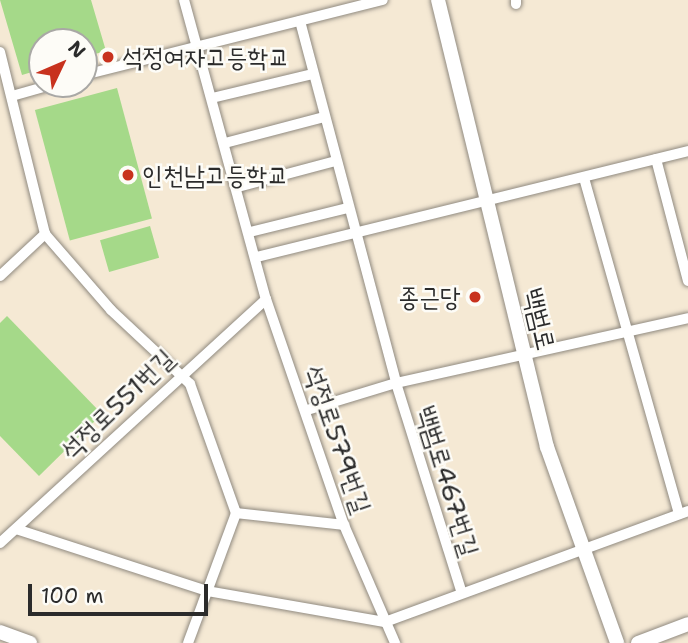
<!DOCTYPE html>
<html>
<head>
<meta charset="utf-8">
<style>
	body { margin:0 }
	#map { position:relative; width:688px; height:643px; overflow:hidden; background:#f5e9d4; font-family:"Shantell Sans","Poor Story",sans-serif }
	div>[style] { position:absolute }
	.green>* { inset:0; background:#a5d989; transform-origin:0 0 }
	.roads { filter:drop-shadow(0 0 2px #908a80) drop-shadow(0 0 2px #908a80) }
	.street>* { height:10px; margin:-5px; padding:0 5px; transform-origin:5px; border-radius:5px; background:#fff }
	.secondary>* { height:14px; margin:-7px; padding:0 7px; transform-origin:7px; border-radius:7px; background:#fff }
	.dots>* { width:19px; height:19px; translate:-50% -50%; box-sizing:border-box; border:4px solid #fdfcf7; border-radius:50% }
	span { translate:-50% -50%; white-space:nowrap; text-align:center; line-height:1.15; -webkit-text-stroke:5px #fdfcf7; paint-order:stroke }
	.poi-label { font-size:26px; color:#2b2b2b }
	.left { translate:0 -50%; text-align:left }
	.right { translate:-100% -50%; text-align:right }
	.street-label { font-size:26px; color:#2b2b2b }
	.north { position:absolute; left:28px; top:28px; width:70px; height:70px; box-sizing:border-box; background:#fdfcf7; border:2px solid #a9a8a5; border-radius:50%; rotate:46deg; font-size:19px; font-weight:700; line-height:28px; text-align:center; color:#2b2b2b }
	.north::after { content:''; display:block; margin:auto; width:24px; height:32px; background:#c8321e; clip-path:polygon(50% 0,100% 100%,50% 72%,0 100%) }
	.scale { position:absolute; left:28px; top:584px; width:180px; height:32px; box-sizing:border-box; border:4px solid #2b2b2b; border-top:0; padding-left:9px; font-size:21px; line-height:24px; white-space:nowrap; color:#2b2b2b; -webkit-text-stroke:5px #fdfcf7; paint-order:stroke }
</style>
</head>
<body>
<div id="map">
	<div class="green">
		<div style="clip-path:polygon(0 0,91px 0,106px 51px,84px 57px,84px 42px,42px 42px,42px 69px,22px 75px)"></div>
		<div style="left:117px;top:88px;width:135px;height:85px;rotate:75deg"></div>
		<div style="left:150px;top:226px;width:33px;height:52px;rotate:74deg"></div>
		<div style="clip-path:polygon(7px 316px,102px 414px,39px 476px,0 436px,0 323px)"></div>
	</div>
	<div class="roads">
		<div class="street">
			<div style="left:184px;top:0;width:310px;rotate:74.7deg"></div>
			<div style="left:266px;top:299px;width:239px;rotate:71deg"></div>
			<div style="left:344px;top:525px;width:129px;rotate:66.6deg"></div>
			<div style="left:516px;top:4px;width:4px;rotate:-90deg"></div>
			<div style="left:300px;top:21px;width:375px;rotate:75.1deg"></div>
			<div style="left:396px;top:383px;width:218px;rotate:72.6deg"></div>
			<div style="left:0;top:52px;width:187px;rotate:76.1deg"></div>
			<div style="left:45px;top:234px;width:101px;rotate:49deg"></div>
			<div style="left:111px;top:310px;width:108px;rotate:43.1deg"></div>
			<div style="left:190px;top:384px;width:137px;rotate:70.4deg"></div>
			<div style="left:236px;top:513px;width:109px;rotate:6.3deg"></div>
			<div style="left:84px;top:75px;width:308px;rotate:-14.1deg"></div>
			<div style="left:12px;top:96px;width:44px;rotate:-15.9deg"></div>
			<div style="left:212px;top:98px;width:104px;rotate:-13.4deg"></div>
			<div style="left:225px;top:143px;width:102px;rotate:-14.7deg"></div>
			<div style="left:656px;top:159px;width:126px;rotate:75.3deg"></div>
			<div style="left:584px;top:178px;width:349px;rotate:74.2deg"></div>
			<div style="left:238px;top:187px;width:101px;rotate:-14.9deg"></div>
			<div style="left:250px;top:232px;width:101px;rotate:-13.8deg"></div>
			<div style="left:257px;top:257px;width:444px;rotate:-13.8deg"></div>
			<div style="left:0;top:276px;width:62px;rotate:-43deg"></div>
			<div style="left:307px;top:410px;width:93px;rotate:-16.9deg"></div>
			<div style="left:396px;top:383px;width:299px;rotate:-12.5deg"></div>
			<div style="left:16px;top:529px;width:201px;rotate:18deg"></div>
			<div style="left:207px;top:591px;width:181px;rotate:9.9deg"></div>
			<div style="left:385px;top:622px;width:323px;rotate:-20.1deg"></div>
			<div style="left:0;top:543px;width:361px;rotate:-42.5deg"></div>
			<div style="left:188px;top:643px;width:139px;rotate:-69.7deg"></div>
		</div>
		<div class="secondary">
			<div style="left:438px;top:0;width:460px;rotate:76.3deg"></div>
			<div style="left:547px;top:447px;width:208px;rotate:70.3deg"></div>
			<div style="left:0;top:632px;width:32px;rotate:20deg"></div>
			<div style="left:638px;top:643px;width:53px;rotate:-20.8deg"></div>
		</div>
	</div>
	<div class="dots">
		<div style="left:108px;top:57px;background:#c8321e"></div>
		<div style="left:128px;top:175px;background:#c8321e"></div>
		<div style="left:475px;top:297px;background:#c8321e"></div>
	</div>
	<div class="poi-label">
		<span class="left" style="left:122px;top:57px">석정여자고등학교</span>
		<span class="left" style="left:142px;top:175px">인천남고등학교</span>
		<span class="right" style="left:461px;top:297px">종근당</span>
	</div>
	<div class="street-label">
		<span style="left:540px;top:319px;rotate:77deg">백범로</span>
		<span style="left:117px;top:404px;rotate:-44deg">석정로551번길</span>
		<span style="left:338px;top:439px;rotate:71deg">석정로579번길</span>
		<span style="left:448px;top:481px;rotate:73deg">백범로467번길</span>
	</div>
	<div class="north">N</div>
	<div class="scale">100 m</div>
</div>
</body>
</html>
